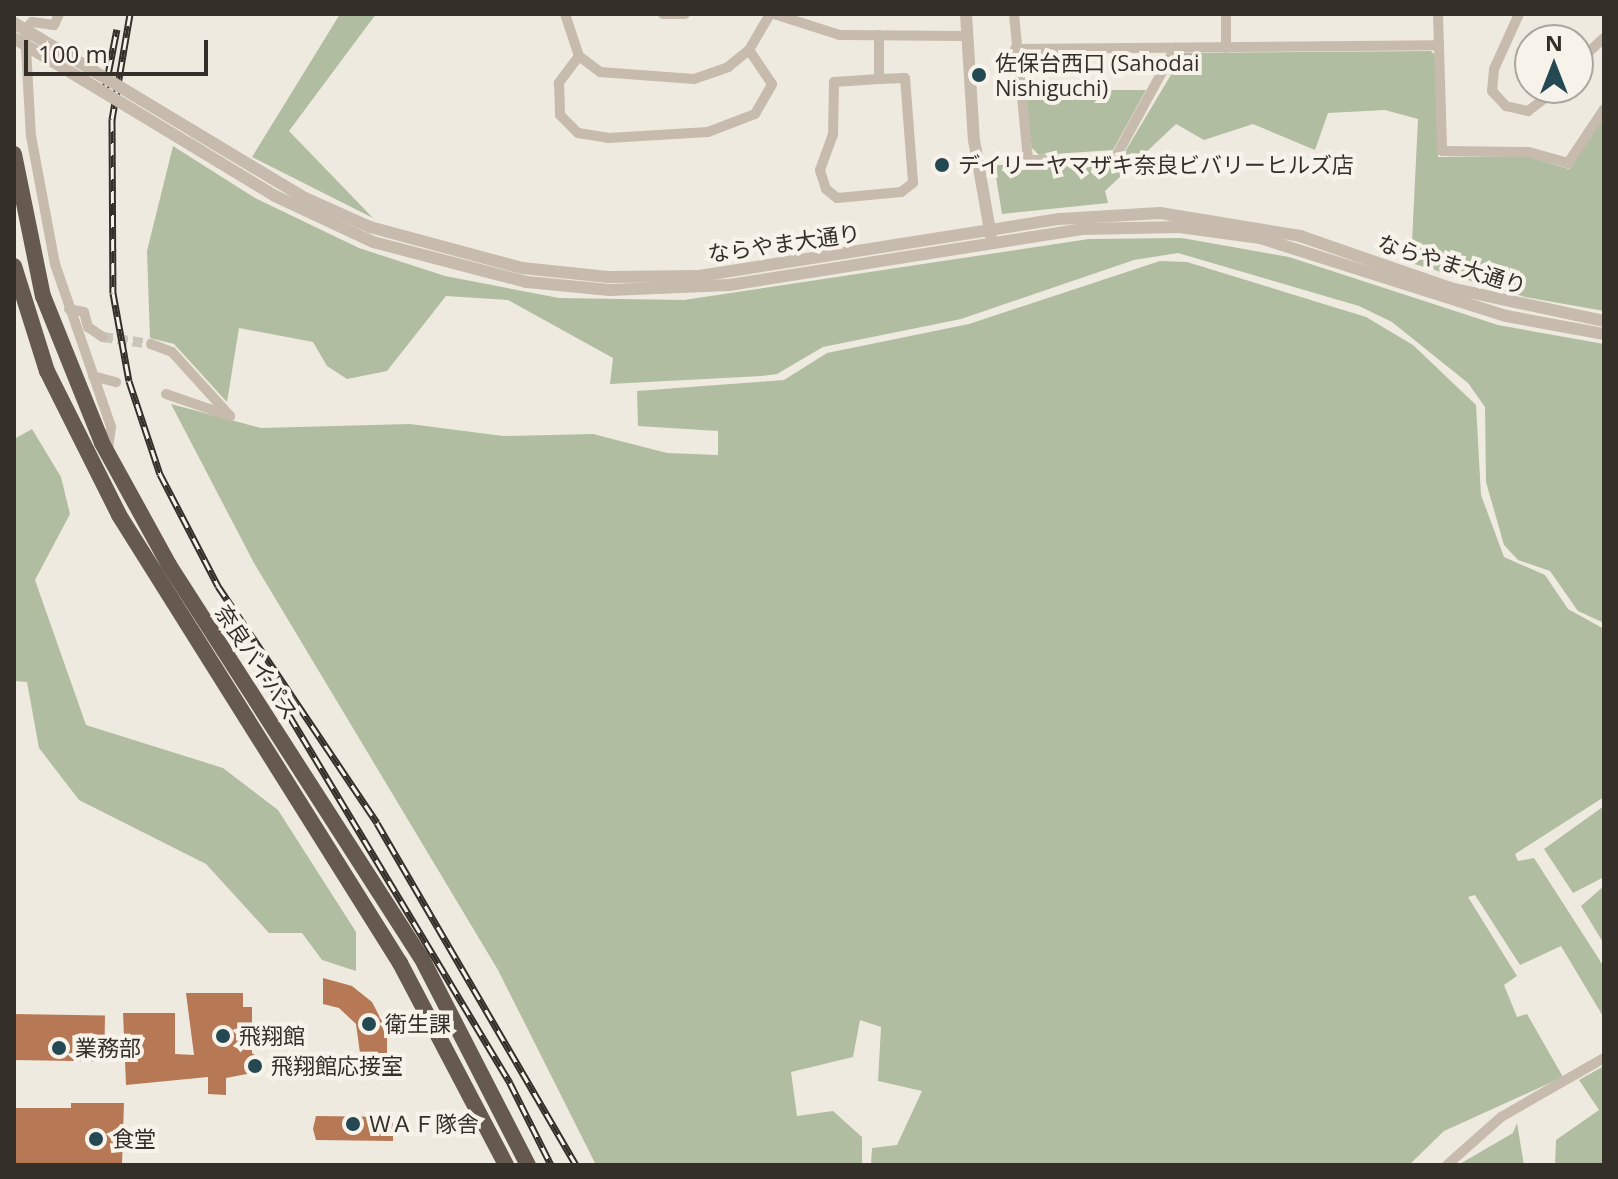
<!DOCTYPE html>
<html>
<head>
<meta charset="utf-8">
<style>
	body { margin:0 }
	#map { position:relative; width:1618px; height:1179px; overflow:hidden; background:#efeadf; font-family:"Open Sans","Noto Sans JP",sans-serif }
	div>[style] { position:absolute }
	.green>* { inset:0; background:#b0bda0 }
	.building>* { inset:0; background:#b77955; transform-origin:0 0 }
	.minor-tunnel>* { height:10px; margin-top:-5px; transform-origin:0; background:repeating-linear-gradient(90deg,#cac5bb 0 10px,transparent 0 15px) }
	.minor>* { height:10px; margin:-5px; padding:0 5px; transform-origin:5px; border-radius:5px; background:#c6bbac }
	.tertiary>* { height:12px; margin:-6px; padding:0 6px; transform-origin:6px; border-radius:6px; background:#c6bbac }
	.trunk>* { height:16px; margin:-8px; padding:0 8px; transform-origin:8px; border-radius:8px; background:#655950 }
	.rail>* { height:7px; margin-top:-3.5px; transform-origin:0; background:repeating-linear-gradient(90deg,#f8f3ea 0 12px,#352f2a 0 24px); box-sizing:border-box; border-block:2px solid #352f2a }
	.tertiary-bridge>* { height:12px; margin:-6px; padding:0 6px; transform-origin:6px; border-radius:6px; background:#c6bbac }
	.dots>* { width:22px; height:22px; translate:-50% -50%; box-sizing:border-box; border:4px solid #f8f3ea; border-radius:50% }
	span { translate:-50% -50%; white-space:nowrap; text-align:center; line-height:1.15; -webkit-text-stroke:8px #f8f3ea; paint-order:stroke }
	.poi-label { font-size:22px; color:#352f2a }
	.left { translate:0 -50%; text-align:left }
	.street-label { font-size:22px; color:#352f2a }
	.frame { position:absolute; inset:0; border:16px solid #352f2a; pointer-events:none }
	.north { position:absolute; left:1514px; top:24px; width:80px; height:80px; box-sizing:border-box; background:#f8f3ea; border:2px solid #aaa59d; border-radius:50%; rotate:0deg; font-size:22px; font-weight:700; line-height:32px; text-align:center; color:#352f2a }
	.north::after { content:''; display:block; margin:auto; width:28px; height:36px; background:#244952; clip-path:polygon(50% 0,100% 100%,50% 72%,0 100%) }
	.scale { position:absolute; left:24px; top:40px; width:184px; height:36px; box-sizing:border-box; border:4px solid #352f2a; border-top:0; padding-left:10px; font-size:24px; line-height:28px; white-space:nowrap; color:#352f2a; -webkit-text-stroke:6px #f8f3ea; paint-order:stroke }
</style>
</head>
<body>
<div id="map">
	<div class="green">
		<div style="clip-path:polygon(340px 14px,376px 14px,289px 131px,373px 218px,252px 157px)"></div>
		<div style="clip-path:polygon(1431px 51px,1437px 57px,1438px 157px,1527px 156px,1569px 169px,1604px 117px,1604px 311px,1525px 297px,1411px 263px,1418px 119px,1385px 110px,1328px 113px,1315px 150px,1253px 124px,1204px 140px,1176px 124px,1105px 191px,1108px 203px,1002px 214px,994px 165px,1117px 165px,1184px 53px)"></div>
		<div style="clip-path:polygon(1023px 90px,1146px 90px,1113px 150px,1039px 155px,1032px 148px)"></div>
		<div style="clip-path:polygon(173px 146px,255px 198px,359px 248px,445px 276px,559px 298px,684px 300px,1089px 239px,1182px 238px,1289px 257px,1498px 325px,1604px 344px,1604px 623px,1578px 611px,1550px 571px,1518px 560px,1504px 545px,1486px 482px,1485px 407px,1468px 383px,1392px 322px,1359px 306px,1178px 253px,1134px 260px,961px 319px,823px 347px,777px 374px,762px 376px,610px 384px,613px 358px,508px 300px,446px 296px,387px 371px,347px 379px,327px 366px,313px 342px,239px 328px,227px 402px,174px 344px,150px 338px,147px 251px)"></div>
		<div style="clip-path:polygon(1160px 261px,1187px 262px,1366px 317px,1413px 345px,1476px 405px,1481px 495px,1504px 557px,1545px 575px,1568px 609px,1604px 629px,1604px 797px,1515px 854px,1518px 861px,1534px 858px,1604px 967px,1604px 1018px,1561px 946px,1520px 965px,1475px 895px,1468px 897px,1517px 976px,1504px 985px,1517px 1017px,1527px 1014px,1563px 1077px,1444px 1131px,1409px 1165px,871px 1165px,872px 1148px,897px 1145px,922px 1091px,878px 1081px,881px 1027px,860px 1020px,853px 1057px,791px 1072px,797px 1116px,833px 1111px,862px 1137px,862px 1165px,596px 1165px,498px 970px,254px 563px,171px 404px,261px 428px,410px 424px,503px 436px,593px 434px,667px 453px,718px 455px,718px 431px,638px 426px,637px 391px,784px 380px,827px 353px,969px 324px)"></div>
		<div style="clip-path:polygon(32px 429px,61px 477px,70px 514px,35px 580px,86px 725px,223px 768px,278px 810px,356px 932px,356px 971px,322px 960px,302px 933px,269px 933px,206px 864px,79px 800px,39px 748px,27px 682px,14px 681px,14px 439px)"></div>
		<div style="clip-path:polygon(1604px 806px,1604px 877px,1573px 893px,1544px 849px)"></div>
		<div style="clip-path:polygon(1604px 886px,1604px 944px,1581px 906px)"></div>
		<div style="clip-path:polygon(1604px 1066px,1604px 1165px,1555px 1165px,1556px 1140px,1599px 1110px,1579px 1080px)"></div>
		<div style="clip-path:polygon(1517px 1123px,1524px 1165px,1458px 1165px,1513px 1133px)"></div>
	</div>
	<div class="building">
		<div style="clip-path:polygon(323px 978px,352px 986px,372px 1002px,387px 1031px,387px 1068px,362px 1068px,356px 1024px,339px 1008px,323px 1004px)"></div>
		<div style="clip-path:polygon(186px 993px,243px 993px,243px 1007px,252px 1007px,252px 1053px,263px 1061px,263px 1071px,226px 1078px,226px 1095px,208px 1094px,208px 1077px,126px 1085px,123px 1013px,175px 1013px,175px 1054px,194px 1055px)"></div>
		<div style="left:14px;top:1014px;width:91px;height:46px;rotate:1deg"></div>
		<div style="clip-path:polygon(71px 1103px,124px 1103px,122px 1165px,14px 1165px,14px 1108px,71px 1108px)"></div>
		<div style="clip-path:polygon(393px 1117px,393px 1141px,316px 1140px,313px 1129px,316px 1116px)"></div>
	</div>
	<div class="minor-tunnel">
		<div style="left:103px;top:337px;width:49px;rotate:8.3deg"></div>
	</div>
	<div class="minor">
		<div style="left:59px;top:14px;width:12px;rotate:114deg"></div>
		<div style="left:54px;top:25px;width:22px;rotate:-172deg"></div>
		<div style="left:32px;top:22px;width:11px;rotate:131deg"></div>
		<div style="left:25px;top:30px;width:106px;rotate:86.8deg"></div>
		<div style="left:31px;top:136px;width:130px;rotate:79.4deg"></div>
		<div style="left:55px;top:264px;width:172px;rotate:71deg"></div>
		<div style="left:111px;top:427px;width:22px;rotate:98deg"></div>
		<div style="left:565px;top:14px;width:44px;rotate:71.6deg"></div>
		<div style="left:579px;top:56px;width:26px;rotate:37deg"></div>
		<div style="left:600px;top:72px;width:94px;rotate:4.3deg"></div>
		<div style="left:694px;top:79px;width:36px;rotate:-19deg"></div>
		<div style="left:728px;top:67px;width:27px;rotate:-39deg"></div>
		<div style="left:749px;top:50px;width:42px;rotate:-59.7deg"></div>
		<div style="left:663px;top:14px;width:22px"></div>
		<div style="left:774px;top:14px;width:69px;rotate:17.7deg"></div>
		<div style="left:840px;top:35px;width:126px;rotate:0.5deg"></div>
		<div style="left:1014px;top:14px;width:147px;rotate:84.5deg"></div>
		<div style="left:1028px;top:160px;width:86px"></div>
		<div style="left:1114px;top:160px;width:128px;rotate:-61.4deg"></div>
		<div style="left:1226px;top:14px;width:34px;rotate:90deg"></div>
		<div style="left:1438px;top:14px;width:137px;rotate:88.3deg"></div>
		<div style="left:1442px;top:151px;width:87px;rotate:0.7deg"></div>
		<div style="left:1529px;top:152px;width:41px;rotate:15.8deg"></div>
		<div style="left:1568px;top:163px;width:65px;rotate:-56.3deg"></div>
		<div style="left:1519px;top:14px;width:60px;rotate:114.4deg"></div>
		<div style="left:1494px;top:69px;width:22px;rotate:95deg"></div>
		<div style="left:1492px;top:91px;width:21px;rotate:47deg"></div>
		<div style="left:1506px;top:106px;width:23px;rotate:13deg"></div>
		<div style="left:1528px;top:111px;width:38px;rotate:-37deg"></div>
		<div style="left:879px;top:35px;width:44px;rotate:90deg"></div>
		<div style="left:879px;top:79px;width:26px;rotate:-2deg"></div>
		<div style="left:905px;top:78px;width:105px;rotate:85.6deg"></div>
		<div style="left:913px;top:183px;width:15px;rotate:143deg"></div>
		<div style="left:901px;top:192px;width:64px;rotate:174.6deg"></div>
		<div style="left:837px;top:198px;width:14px;rotate:-141deg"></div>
		<div style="left:826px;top:189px;width:20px;rotate:-108deg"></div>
		<div style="left:820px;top:170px;width:37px;rotate:-70deg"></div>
		<div style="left:833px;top:135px;width:53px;rotate:-88.9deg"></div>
		<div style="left:834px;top:82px;width:45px;rotate:-3.8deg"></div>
		<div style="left:1015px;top:49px;width:424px;rotate:-0.5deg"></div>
		<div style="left:579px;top:56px;width:34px;rotate:127deg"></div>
		<div style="left:559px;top:83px;width:32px;rotate:88deg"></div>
		<div style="left:560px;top:115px;width:25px;rotate:45deg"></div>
		<div style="left:578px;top:133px;width:30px;rotate:9deg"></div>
		<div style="left:608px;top:138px;width:100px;rotate:-3.4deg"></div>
		<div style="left:708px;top:132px;width:50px;rotate:-21deg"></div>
		<div style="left:755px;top:114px;width:34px;rotate:-60deg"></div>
		<div style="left:772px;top:84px;width:41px;rotate:-124.1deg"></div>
		<div style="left:1578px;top:62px;width:35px;rotate:-43deg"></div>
		<div style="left:69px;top:309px;width:15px;rotate:11deg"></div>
		<div style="left:84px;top:312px;width:16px;rotate:75deg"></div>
		<div style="left:88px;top:327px;width:18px;rotate:34deg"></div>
		<div style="left:151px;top:344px;width:22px;rotate:21deg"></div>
		<div style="left:172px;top:352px;width:86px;rotate:47.8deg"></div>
		<div style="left:93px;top:376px;width:24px;rotate:15deg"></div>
		<div style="left:166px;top:394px;width:68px;rotate:19deg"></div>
		<div style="left:1447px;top:1165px;width:72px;rotate:-41.6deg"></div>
		<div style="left:1501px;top:1117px;width:119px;rotate:-29.8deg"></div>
	</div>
	<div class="tertiary">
		<div style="left:966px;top:14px;width:126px;rotate:86.4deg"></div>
		<div style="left:974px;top:140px;width:97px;rotate:80deg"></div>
		<div style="left:193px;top:131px;width:131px;rotate:30.9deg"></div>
		<div style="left:305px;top:198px;width:71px;rotate:24deg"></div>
		<div style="left:370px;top:227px;width:157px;rotate:15.1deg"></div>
		<div style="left:522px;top:268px;width:87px;rotate:5.9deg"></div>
		<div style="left:609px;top:277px;width:90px;rotate:-0.6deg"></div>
		<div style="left:699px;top:276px;width:365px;rotate:-9deg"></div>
		<div style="left:1060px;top:219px;width:100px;rotate:-3.4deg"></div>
		<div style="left:1160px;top:213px;width:142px;rotate:9.3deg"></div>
		<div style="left:1300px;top:236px;width:159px;rotate:19.1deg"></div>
		<div style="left:1450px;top:288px;width:157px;rotate:12.1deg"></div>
		<div style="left:191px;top:145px;width:98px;rotate:31.3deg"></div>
		<div style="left:275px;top:196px;width:108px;rotate:25.1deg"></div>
		<div style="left:373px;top:242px;width:159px;rotate:14.6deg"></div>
		<div style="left:527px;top:282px;width:83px;rotate:5.5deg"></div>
		<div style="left:610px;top:290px;width:119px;rotate:-2.4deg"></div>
		<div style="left:729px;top:285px;width:356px;rotate:-9deg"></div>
		<div style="left:1081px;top:229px;width:98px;rotate:-1.2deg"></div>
		<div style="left:1179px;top:227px;width:82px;rotate:7.7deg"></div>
		<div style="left:1260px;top:238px;width:258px;rotate:17.6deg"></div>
		<div style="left:1506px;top:316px;width:100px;rotate:10.4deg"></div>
	</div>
	<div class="trunk">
		<div style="left:14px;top:154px;width:145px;rotate:78.5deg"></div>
		<div style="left:43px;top:296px;width:158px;rotate:68.1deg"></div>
		<div style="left:102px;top:443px;width:139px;rotate:61.2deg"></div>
		<div style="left:169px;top:565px;width:466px;rotate:57.3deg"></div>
		<div style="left:421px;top:957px;width:234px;rotate:62.8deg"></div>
		<div style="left:14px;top:266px;width:110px;rotate:72.6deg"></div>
		<div style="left:47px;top:371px;width:161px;rotate:63.4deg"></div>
		<div style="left:119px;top:515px;width:529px;rotate:57.9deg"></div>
		<div style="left:400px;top:963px;width:228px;rotate:62.3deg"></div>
	</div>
	<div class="rail">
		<div style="left:130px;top:14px;width:107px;rotate:99.7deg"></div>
		<div style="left:112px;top:119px;width:174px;rotate:89.7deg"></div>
		<div style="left:113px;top:293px;width:89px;rotate:79.7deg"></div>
		<div style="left:129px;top:381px;width:98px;rotate:71.6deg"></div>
		<div style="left:160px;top:474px;width:126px;rotate:62.6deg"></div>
		<div style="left:218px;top:586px;width:285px;rotate:56.1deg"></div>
		<div style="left:377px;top:823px;width:396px;rotate:59.8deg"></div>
		<div style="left:104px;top:95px;width:67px;rotate:-78.9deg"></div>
		<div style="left:265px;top:675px;width:476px;rotate:59deg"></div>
		<div style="left:510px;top:1083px;width:92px;rotate:63.4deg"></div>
	</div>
	<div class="tertiary-bridge">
		<div style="left:14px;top:23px;width:209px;rotate:31.1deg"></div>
		<div style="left:14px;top:38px;width:207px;rotate:31.2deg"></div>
	</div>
	<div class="dots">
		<div style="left:979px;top:75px;background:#244952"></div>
		<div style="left:942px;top:165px;background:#244952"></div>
		<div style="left:369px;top:1024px;background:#244952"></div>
		<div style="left:223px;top:1036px;background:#244952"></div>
		<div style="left:59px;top:1048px;background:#244952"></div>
		<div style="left:255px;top:1066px;background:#244952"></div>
		<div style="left:353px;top:1124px;background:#244952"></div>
		<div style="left:96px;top:1139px;background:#244952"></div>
	</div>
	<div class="poi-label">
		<span class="left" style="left:995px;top:75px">佐保台西口 (Sahodai<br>Nishiguchi)</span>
		<span class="left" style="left:958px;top:165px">デイリーヤマザキ奈良ビバリーヒルズ店</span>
		<span class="left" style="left:385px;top:1024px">衛生課</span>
		<span class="left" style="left:239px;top:1036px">飛翔館</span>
		<span class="left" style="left:75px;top:1048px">業務部</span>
		<span class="left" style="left:271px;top:1066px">飛翔館応接室</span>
		<span class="left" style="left:369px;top:1124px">ＷＡＦ隊舎</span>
		<span class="left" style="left:112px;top:1139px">食堂</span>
	</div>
	<div class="street-label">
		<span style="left:784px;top:243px;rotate:-8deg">ならやま大通り</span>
		<span style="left:1452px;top:264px;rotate:17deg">ならやま大通り</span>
		<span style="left:257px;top:662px;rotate:57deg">奈良バイパス</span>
	</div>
	<div class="frame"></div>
	<div class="north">N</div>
	<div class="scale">100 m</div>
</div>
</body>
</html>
